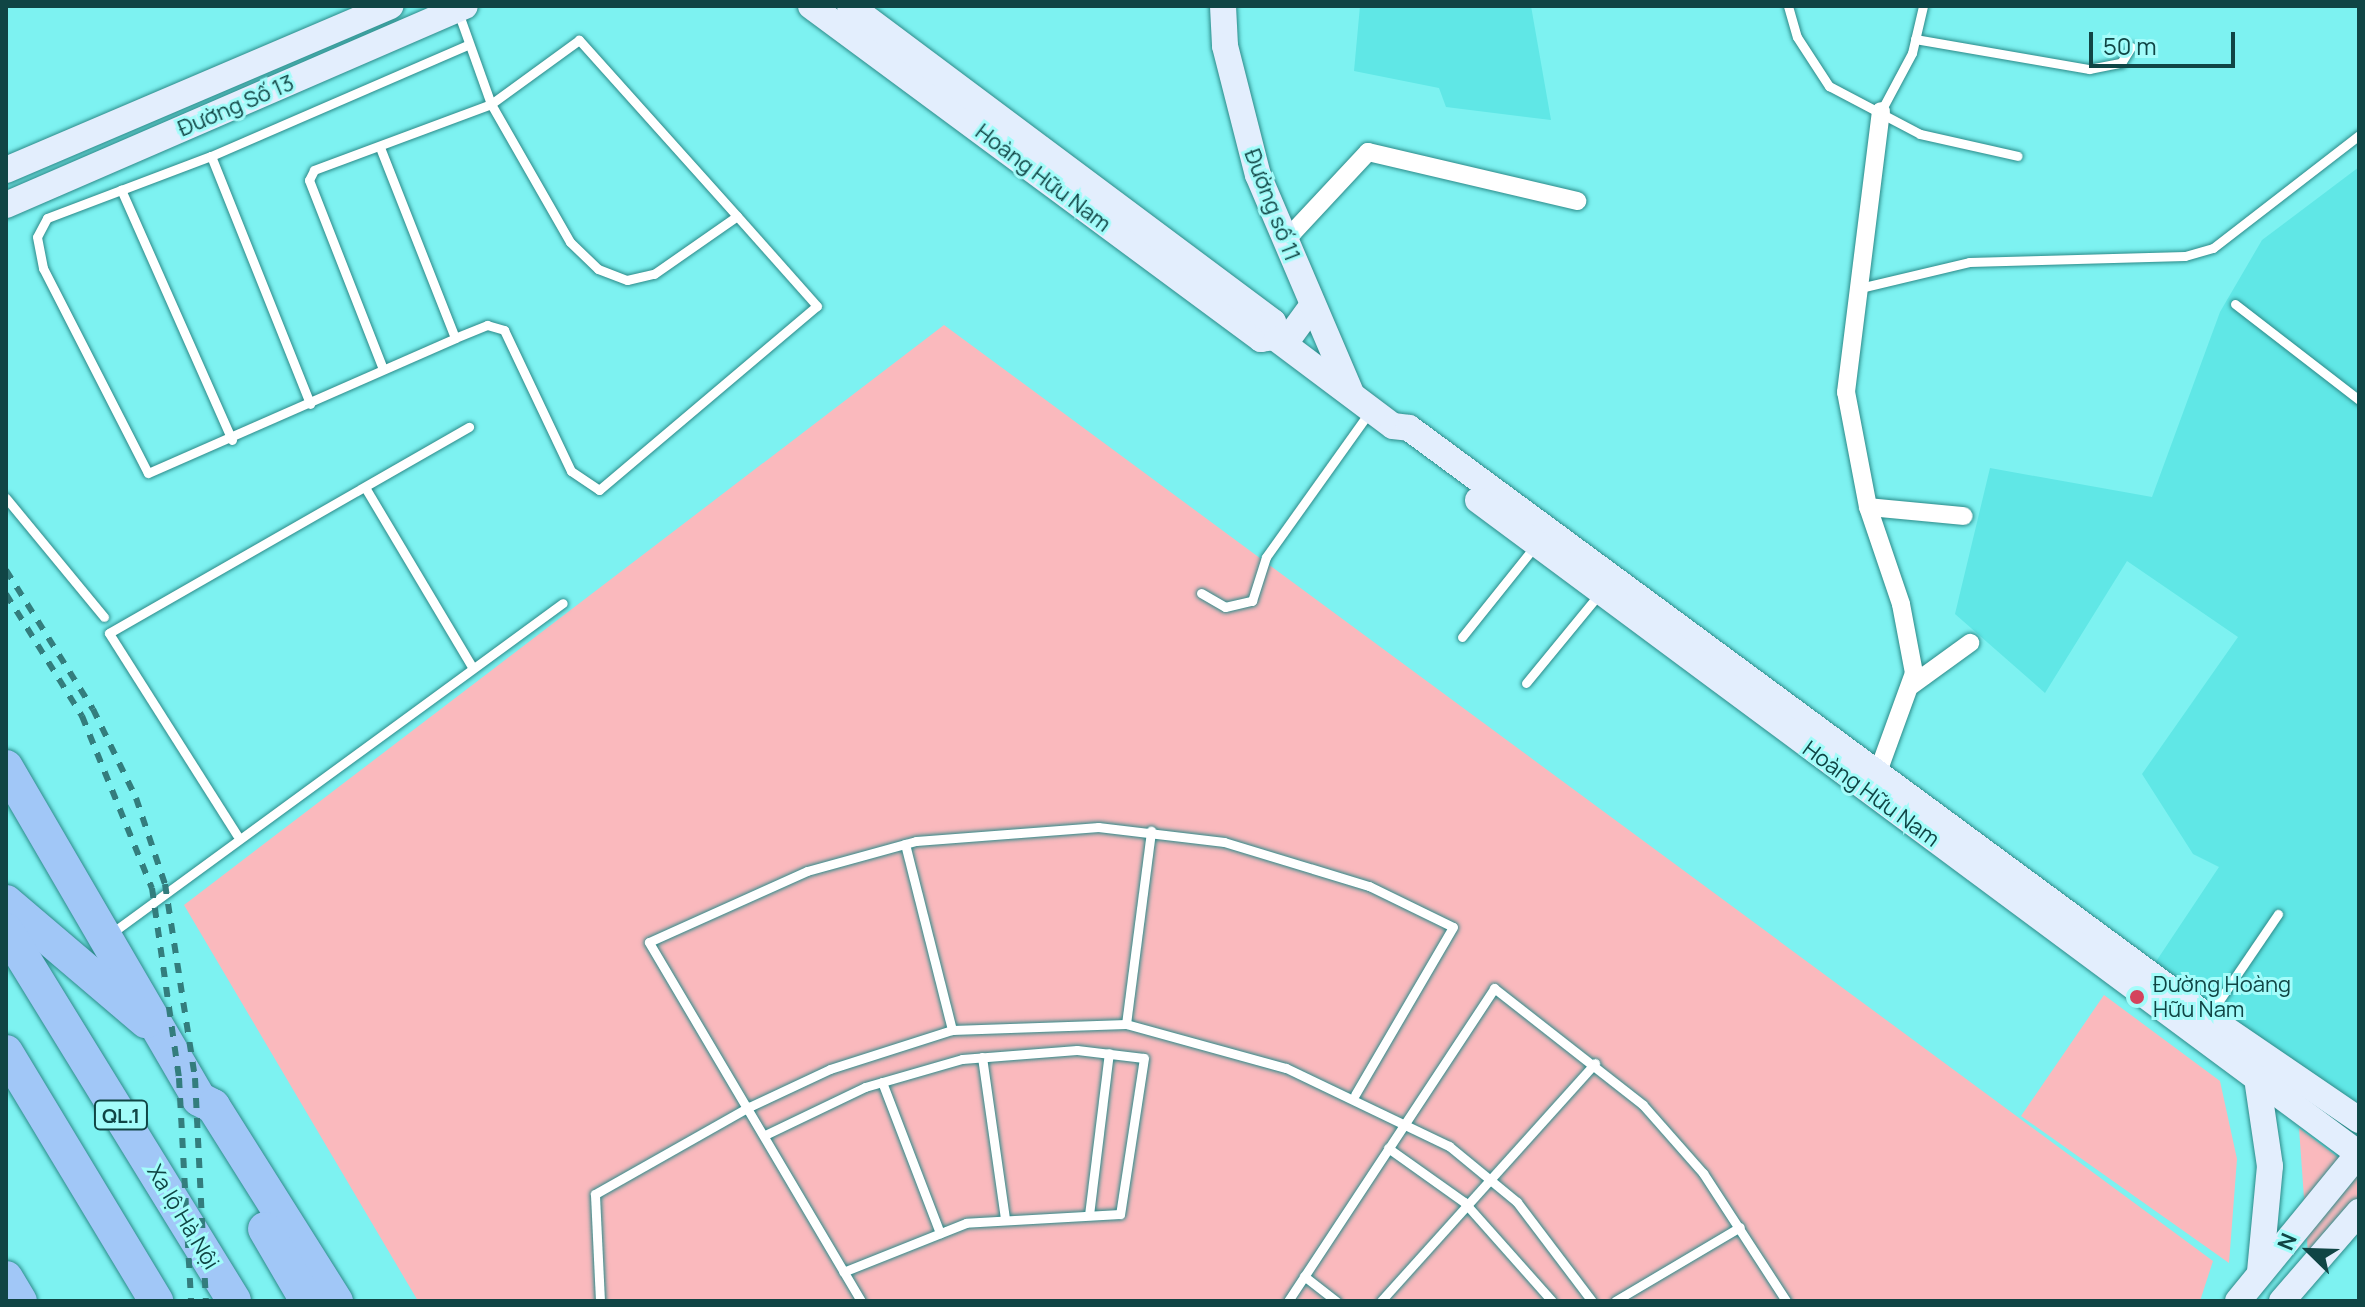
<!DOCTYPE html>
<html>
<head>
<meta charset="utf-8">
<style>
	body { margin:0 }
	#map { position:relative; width:2365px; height:1307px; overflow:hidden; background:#7df2f1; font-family:Manrope,sans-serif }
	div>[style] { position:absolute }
	.built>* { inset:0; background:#60e7e6 }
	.green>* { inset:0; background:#fab9bd }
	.roads { filter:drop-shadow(0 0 2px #2c8a89) drop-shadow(0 0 2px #2c8a89) }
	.lane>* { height:9px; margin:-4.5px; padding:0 4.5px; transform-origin:4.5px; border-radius:4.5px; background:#fff }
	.street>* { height:18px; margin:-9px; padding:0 9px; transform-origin:9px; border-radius:9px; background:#fff }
	.secondary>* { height:26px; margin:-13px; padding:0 13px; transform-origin:13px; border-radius:13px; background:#e3eefd }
	.highway>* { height:34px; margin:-17px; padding:0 17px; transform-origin:17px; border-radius:17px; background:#a1c7f7 }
	.rail>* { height:6px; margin-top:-3px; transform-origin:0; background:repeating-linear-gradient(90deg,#337d7d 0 10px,transparent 0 20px) }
	.dots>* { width:22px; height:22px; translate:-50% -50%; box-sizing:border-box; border:4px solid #a3fcfa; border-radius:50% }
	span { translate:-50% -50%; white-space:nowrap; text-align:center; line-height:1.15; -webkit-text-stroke:6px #a3fcfa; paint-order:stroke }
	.shield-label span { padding:2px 6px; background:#a3fcfa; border:2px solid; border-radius:6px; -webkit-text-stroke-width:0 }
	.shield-label { font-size:20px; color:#104545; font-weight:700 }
	.street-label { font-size:22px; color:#104545 }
	.poi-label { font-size:22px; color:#104545 }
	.left { translate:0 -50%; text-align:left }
	.frame { position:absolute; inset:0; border:8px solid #104545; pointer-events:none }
	.north { position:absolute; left:2269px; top:1211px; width:80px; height:80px; -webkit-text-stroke:6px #a3fcfa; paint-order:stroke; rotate:293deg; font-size:22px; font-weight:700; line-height:32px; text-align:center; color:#104545 }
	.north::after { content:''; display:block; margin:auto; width:28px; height:36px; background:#104545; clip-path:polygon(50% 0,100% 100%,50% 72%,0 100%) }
	.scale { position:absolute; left:2089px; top:32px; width:146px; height:36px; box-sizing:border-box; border:4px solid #104545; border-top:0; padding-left:10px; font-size:24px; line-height:28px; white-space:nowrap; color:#104545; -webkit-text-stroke:6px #a3fcfa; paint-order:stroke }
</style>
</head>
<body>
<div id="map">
	<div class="built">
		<div style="clip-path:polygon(1360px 6px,1531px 6px,1551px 120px,1446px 107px,1439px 88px,1354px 71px)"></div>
		<div style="clip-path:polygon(2359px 167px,2359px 1105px,2153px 966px,2219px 867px,2193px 854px,2142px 774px,2238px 637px,2127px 561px,2045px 693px,1955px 614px,1990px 468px,2152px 497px,2220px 312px,2262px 240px)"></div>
	</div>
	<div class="green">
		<div style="clip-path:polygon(944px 325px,2213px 1261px,2200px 1301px,418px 1301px,184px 905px)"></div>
		<div style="clip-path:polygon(2104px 995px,2220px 1081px,2237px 1159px,2229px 1263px,2021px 1116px)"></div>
		<div style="clip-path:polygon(2299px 1128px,2359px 1173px,2359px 1208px,2309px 1268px)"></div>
	</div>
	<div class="roads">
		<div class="lane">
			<div style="left:1788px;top:6px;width:32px;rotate:74deg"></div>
			<div style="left:1797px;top:37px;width:59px;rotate:56.9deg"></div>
			<div style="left:1829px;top:86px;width:103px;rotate:27.8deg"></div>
			<div style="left:1920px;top:134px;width:100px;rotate:12.7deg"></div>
			<div style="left:1915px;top:39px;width:177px;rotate:9.8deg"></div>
			<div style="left:2089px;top:69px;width:33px;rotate:-11deg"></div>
			<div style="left:2121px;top:63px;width:19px;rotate:-58deg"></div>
			<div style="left:1881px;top:111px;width:66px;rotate:-61.9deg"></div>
			<div style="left:1912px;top:53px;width:48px;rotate:-76.8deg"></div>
			<div style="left:381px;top:150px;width:202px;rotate:68.5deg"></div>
			<div style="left:455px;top:338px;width:35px;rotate:-22deg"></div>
			<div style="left:487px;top:325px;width:18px;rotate:16deg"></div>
			<div style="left:504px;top:330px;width:156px;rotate:64.6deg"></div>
			<div style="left:571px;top:471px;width:34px;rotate:34deg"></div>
			<div style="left:599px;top:490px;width:285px;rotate:-40.2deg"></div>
			<div style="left:817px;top:306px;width:120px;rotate:-131.6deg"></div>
			<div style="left:737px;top:216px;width:237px;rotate:-131.9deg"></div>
			<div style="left:579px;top:40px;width:109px;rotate:144deg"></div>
			<div style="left:491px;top:104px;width:159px;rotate:60.2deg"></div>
			<div style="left:570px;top:242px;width:39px;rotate:44deg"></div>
			<div style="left:598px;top:269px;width:31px;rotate:21deg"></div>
			<div style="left:627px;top:280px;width:28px;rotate:-13deg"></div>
			<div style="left:654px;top:274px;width:101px;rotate:-34.9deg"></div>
			<div style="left:211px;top:156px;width:279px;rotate:-23.4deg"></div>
			<div style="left:121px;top:190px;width:79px;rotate:159.3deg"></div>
			<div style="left:47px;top:218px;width:21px;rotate:118deg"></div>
			<div style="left:37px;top:237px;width:32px;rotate:79deg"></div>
			<div style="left:43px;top:268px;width:230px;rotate:62.9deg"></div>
			<div style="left:148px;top:473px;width:335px;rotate:-23.7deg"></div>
			<div style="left:1860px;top:288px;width:112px;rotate:-13.4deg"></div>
			<div style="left:1969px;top:262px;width:216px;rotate:-1.6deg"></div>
			<div style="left:2185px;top:256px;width:29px;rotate:-16deg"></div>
			<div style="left:2213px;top:248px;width:185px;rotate:-37.7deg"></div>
			<div style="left:2235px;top:304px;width:157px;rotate:37.7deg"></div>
			<div style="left:383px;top:369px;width:203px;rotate:-111.4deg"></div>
			<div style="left:309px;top:180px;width:11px;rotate:-63deg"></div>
			<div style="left:314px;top:170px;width:189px;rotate:-20.4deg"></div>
			<div style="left:491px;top:104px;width:98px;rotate:-109.7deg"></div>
			<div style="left:232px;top:440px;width:274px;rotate:-113.9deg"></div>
			<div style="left:121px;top:190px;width:96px;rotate:-20.7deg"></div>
			<div style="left:211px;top:156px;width:267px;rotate:68.2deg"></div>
			<div style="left:366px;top:489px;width:207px;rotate:59.2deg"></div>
			<div style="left:6px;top:498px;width:154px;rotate:50.5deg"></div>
			<div style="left:1201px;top:593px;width:28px;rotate:30deg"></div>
			<div style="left:1225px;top:607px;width:28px;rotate:-13deg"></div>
			<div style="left:1252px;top:601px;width:46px;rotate:-72.3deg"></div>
			<div style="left:1266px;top:557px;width:179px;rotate:-54.5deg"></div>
			<div style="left:1462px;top:637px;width:115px;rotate:-51.3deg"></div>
			<div style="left:1526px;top:683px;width:117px;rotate:-50.6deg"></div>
			<div style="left:237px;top:835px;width:239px;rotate:-122.4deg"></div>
			<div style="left:109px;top:633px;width:415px;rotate:-29.8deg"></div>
			<div style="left:905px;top:844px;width:192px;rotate:75.8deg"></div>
			<div style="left:109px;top:935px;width:562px;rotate:-36.18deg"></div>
			<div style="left:2210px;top:1014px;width:121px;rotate:-55.8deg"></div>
			<div style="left:1126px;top:1024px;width:195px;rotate:-82.6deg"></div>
			<div style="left:982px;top:1057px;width:163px;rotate:81.9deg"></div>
			<div style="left:882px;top:1082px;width:162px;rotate:69deg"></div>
			<div style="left:765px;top:1135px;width:111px;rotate:-25.6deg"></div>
			<div style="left:865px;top:1087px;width:101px;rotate:-16.1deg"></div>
			<div style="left:962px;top:1059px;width:115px;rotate:-4.5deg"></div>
			<div style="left:1077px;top:1050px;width:67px;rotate:6.8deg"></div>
			<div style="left:1144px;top:1058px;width:158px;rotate:98.7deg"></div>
			<div style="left:1120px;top:1214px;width:154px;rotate:176.7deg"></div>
			<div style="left:966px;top:1223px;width:132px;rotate:158.3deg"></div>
			<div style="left:1388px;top:1148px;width:93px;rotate:35.4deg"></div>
			<div style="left:1464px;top:1202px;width:132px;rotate:48.4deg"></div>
			<div style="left:1089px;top:1215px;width:163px;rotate:-83deg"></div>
			<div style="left:1304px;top:1276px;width:41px;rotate:38deg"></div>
			<div style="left:600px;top:1301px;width:107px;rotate:-92.7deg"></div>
			<div style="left:595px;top:1194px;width:177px;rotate:-29.5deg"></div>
			<div style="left:749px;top:1107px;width:89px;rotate:-25.1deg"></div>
			<div style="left:830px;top:1069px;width:128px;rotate:-17.7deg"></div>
			<div style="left:952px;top:1030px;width:174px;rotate:-2deg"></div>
			<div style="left:1126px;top:1024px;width:166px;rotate:15.4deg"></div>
			<div style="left:1286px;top:1068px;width:181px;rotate:25.6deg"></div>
			<div style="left:1449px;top:1146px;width:88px;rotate:39.5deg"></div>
			<div style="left:1517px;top:1202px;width:124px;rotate:52.9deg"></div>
			<div style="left:861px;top:1301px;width:417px;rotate:-120.6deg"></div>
			<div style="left:649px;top:942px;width:173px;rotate:-24.2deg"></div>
			<div style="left:807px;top:871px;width:113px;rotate:-15.4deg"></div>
			<div style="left:916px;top:841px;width:183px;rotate:-4.4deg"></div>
			<div style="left:1098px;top:827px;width:127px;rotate:6.8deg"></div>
			<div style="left:1224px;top:842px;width:152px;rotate:16.9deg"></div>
			<div style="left:1369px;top:886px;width:93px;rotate:26deg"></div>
			<div style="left:1453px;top:927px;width:194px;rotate:120.3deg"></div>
			<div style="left:1288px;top:1301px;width:375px;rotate:-56.6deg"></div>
			<div style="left:1494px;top:988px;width:189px;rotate:38.1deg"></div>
			<div style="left:1643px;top:1105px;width:91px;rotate:48.6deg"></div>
			<div style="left:1703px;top:1173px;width:153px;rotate:57deg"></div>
			<div style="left:1381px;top:1301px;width:320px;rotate:-48deg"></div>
			<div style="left:1615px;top:1301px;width:145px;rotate:-30.6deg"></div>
		</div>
		<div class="street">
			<div style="left:1284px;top:242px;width:123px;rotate:-47deg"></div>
			<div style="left:1368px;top:152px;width:215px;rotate:13.2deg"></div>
			<div style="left:1868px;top:507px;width:96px;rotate:5.4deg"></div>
			<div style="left:1912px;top:685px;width:72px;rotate:-35.9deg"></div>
			<div style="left:1878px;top:772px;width:105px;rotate:-70deg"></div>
			<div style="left:1914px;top:673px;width:70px;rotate:-100.7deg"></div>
			<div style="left:1901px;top:604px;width:102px;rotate:-108.8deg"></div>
			<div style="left:1868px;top:507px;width:117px;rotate:-100.8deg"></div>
			<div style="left:1846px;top:392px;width:283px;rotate:-82.9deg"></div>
		</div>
		<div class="secondary">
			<div style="left:811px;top:6px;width:560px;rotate:36.5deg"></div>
			<div style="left:1261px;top:339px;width:30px;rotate:-8deg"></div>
			<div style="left:1291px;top:335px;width:37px;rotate:-54deg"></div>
			<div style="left:850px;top:6px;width:528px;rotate:36.76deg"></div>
			<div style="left:1273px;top:322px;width:17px;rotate:77deg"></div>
			<div style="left:1277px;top:339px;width:145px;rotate:36.9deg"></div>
			<div style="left:1393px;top:426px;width:16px;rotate:7deg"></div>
			<div style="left:1409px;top:428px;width:993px;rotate:36.4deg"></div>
			<div style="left:2208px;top:1017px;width:183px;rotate:34.3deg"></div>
			<div style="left:1223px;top:6px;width:40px;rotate:87.1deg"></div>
			<div style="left:1225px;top:46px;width:133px;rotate:75.7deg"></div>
			<div style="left:1258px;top:175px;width:235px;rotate:66.9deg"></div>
			<div style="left:6px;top:170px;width:418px;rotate:-23.1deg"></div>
			<div style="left:6px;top:205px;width:500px;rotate:-23.44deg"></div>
			<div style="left:1478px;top:500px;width:1097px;rotate:36.59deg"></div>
			<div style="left:2258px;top:1085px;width:82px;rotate:81.6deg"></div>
			<div style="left:2270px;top:1166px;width:106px;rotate:95.4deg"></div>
			<div style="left:2238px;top:1301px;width:191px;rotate:-50.7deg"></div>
			<div style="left:2282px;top:1301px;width:118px;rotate:-49.1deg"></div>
		</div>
		<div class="highway">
			<div style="left:6px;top:767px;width:384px;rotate:59.8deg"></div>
			<div style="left:199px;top:1099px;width:16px;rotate:27deg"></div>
			<div style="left:213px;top:1106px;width:231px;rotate:57.8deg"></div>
			<div style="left:6px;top:902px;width:184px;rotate:40.4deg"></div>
			<div style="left:6px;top:930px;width:435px;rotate:58.4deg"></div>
			<div style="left:6px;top:1052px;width:291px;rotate:58.9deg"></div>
			<div style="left:265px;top:1229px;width:83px;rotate:59.7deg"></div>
			<div style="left:6px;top:1278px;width:27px;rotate:59deg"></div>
		</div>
	</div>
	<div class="rail">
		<div style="left:6px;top:570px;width:164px;rotate:58deg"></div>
		<div style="left:93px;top:709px;width:99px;rotate:64.2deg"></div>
		<div style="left:136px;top:798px;width:91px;rotate:71.4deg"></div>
		<div style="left:165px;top:884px;width:196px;rotate:81.2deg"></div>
		<div style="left:195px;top:1078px;width:223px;rotate:87.2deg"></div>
		<div style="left:6px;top:594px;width:144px;rotate:58.1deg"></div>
		<div style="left:82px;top:716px;width:186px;rotate:67.9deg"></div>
		<div style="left:152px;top:888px;width:192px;rotate:81.9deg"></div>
		<div style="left:179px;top:1078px;width:223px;rotate:86.9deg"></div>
	</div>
	<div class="dots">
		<div style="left:2137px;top:997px;background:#d4445d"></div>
	</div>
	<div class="shield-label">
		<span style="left:121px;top:1115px">QL.1</span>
	</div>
	<div class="street-label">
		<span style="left:236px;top:106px;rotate:-23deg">Đường Số 13</span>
		<span style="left:1043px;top:178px;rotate:37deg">Hoàng Hữu Nam</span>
		<span style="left:1272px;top:205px;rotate:69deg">Đường số 11</span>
		<span style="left:1871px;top:794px;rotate:36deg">Hoàng Hữu Nam</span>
		<span style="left:183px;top:1217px;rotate:59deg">Xa lộ Hà Nội</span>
	</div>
	<div class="poi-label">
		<span class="left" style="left:2153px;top:997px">Đường Hoàng<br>Hữu Nam</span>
	</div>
	<div class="frame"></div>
	<div class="north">N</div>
	<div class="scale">50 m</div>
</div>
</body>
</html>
